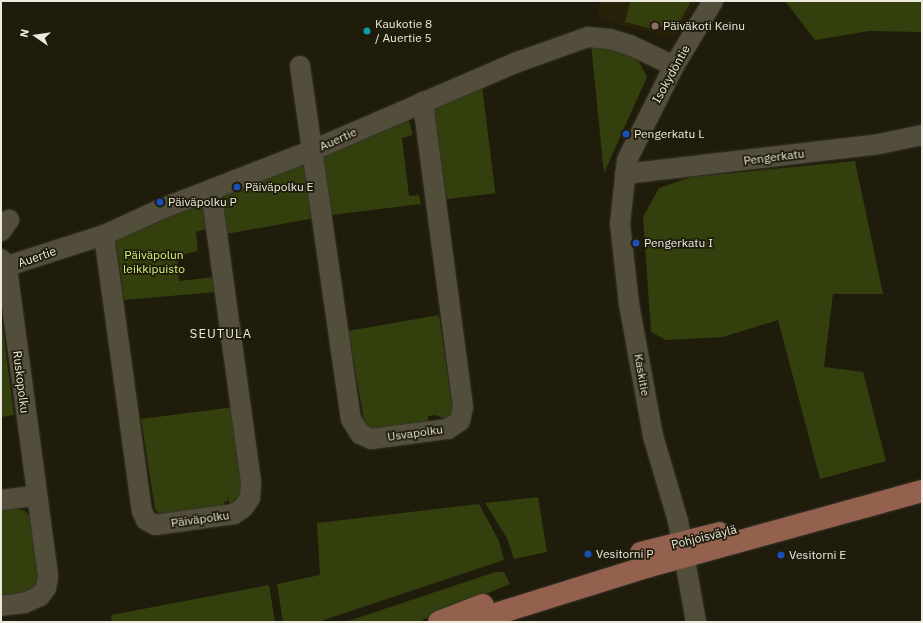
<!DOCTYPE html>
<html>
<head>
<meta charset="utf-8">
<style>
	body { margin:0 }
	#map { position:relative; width:923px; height:623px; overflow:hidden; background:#201c0b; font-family:"IBM Plex Sans",sans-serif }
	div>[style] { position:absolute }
	.built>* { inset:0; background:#282109 }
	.green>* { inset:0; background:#333f0d; transform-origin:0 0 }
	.roads { filter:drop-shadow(0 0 1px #37342d) drop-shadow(0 0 1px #37342d) }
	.minor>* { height:20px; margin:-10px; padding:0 10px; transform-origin:10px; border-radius:10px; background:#534e3c }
	.major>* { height:22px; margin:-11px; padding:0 11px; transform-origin:11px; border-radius:11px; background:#94614f }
	.dots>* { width:11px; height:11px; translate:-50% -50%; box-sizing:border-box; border:2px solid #201c0b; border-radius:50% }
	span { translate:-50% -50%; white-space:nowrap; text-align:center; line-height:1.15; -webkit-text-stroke:3.5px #201c0b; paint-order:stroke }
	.poi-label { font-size:12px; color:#eceadf }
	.left { translate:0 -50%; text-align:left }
	.street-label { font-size:12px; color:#eceadf }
	.park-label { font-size:12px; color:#d2f37b }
	.neighbourhood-label { font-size:13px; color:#eceadf; letter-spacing:1px }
	.frame { position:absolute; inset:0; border:2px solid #eceadf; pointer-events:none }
	.north { position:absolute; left:16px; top:16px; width:40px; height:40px; -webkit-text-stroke:3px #201c0b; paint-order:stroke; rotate:283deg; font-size:11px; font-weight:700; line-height:16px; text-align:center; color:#eceadf }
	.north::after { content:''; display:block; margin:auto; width:14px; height:18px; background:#eceadf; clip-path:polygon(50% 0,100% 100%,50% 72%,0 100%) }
</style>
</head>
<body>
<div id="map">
	<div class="built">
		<div style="clip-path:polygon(599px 1px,696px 1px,679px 33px,669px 37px,598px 19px)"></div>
	</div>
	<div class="green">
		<div style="clip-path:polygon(630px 1px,691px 1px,680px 21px,653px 29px,625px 22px)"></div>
		<div style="clip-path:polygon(785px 1px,922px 1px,922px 32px,869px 31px,815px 40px)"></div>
		<div style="clip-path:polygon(591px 44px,628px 54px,638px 60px,647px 77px,604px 173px)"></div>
		<div style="left:482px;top:85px;width:109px;height:58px;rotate:83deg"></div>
		<div style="clip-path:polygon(407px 114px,413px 135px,402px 138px,409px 196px,419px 195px,421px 204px,331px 215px,319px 151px)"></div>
		<div style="clip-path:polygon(855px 161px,883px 294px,833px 294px,824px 367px,863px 372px,886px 461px,820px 479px,778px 320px,723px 337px,666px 340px,651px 332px,643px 217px,659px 188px,691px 177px)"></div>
		<div style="clip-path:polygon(309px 162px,315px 218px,226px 234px,220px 195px)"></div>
		<div style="clip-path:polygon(205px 201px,207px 229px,196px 232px,198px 251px,177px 256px,179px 281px,215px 277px,216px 292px,124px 300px,115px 237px)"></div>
		<div style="clip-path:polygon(1px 314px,14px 415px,1px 417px)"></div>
		<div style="clip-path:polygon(439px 315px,453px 411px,446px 420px,436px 415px,428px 416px,429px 424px,381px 432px,365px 425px,348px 331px)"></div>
		<div style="clip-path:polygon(234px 407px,243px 491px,231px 509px,227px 494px,228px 501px,224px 502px,225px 512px,162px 516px,155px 509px,141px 419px)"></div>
		<div style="clip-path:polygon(538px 497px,547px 552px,514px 559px,507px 538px,485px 503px)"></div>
		<div style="clip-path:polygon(479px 504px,499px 541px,504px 560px,318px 622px,283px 622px,277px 584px,320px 575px,317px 523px)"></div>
		<div style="clip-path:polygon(15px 508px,25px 511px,31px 517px,41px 578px,37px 591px,1px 601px,1px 510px)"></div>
		<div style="clip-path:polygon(495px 572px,504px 572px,510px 584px,418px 622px,345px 622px)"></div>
		<div style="clip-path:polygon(269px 585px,275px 622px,112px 622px,111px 615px)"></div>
	</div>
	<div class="roads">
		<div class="minor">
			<div style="left:300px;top:66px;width:357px;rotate:81.8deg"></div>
			<div style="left:351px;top:419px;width:17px;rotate:59deg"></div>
			<div style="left:360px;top:434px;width:12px;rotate:24deg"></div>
			<div style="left:371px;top:439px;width:78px;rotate:-7.4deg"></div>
			<div style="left:448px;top:429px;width:14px;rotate:-34deg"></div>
			<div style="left:460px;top:421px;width:14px;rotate:-78deg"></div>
			<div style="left:463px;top:407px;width:308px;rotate:-97.5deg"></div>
			<div style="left:625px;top:174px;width:256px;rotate:-6.7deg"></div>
			<div style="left:879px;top:144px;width:44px;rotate:-11.8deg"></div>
			<div style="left:1px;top:231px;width:14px;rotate:-54deg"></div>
			<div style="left:104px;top:235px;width:279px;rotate:82.2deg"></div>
			<div style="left:142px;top:511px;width:10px;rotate:66deg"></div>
			<div style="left:146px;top:520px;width:10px;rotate:29deg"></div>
			<div style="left:155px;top:525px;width:80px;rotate:-7.9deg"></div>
			<div style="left:234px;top:514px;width:11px;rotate:-34deg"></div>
			<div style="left:243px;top:508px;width:12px;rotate:-55deg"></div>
			<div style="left:250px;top:498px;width:16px;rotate:-86deg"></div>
			<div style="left:251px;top:482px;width:295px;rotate:-97.8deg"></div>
			<div style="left:1px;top:259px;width:11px;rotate:56deg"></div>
			<div style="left:7px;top:268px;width:311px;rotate:82.4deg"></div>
			<div style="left:48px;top:576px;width:12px;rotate:99deg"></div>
			<div style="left:46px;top:588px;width:10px;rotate:127deg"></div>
			<div style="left:40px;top:596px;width:17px;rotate:156deg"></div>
			<div style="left:24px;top:603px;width:23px;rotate:173deg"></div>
			<div style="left:1px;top:268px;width:108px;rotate:-17.8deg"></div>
			<div style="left:104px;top:235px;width:63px;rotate:-24.5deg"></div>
			<div style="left:161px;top:209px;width:163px;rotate:-21.2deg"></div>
			<div style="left:313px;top:150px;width:220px;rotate:-23.3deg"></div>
			<div style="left:515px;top:63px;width:77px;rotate:-19.6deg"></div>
			<div style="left:588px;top:37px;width:22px;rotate:5deg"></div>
			<div style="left:610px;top:39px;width:21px;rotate:17deg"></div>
			<div style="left:630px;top:45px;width:49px;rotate:25.5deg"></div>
			<div style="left:1px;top:500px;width:35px;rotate:-7deg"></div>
			<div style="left:696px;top:622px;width:103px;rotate:-100.1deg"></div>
			<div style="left:678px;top:521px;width:89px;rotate:-106.4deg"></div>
			<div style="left:653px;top:436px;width:134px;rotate:-100.3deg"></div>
			<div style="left:629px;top:304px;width:81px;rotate:-96.4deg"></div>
			<div style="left:620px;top:224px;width:64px;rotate:-83.8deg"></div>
			<div style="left:627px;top:160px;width:105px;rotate:-63.4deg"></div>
			<div style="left:674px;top:66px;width:76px;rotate:-59deg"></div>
		</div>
		<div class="major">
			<div style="left:641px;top:553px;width:81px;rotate:-14.2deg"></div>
			<div style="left:439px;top:622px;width:47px;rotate:-21.1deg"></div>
			<div style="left:470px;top:622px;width:189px;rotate:-17.3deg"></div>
			<div style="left:650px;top:566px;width:282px;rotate:-15.4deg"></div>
		</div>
	</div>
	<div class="dots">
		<div style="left:655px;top:26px;background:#8d6e63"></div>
		<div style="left:367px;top:31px;background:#0f9aa8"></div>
		<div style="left:626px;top:134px;background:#1a4fb4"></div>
		<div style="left:237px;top:187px;background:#1a4fb4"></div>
		<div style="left:160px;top:202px;background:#1a4fb4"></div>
		<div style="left:636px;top:243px;background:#1a4fb4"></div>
		<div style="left:588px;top:554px;background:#1a4fb4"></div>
		<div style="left:781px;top:555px;background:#1a4fb4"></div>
	</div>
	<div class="poi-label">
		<span class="left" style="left:375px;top:31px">Kaukotie 8<br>/ Auertie 5</span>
		<span class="left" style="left:663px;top:26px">Päiväkoti Keinu</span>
		<span class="left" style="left:634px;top:134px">Pengerkatu L</span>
		<span class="left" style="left:245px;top:187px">Päiväpolku E</span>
		<span class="left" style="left:168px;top:202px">Päiväpolku P</span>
		<span class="left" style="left:644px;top:243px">Pengerkatu I</span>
		<span class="left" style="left:596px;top:554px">Vesitorni P</span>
		<span class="left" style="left:789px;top:555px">Vesitorni E</span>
	</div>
	<div class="street-label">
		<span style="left:671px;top:74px;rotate:-61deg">Isokydöntie</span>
		<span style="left:338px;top:139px;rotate:-24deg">Auertie</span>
		<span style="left:774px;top:157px;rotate:-7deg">Pengerkatu</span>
		<span style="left:37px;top:257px;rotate:-19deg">Auertie</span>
		<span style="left:642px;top:375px;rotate:80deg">Kaskitie</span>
		<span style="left:21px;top:382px;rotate:83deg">Ruskopolku</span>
		<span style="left:415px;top:433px;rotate:-8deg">Usvapolku</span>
		<span style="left:200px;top:519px;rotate:-8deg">Päiväpolku</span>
		<span style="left:704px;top:537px;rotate:-14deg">Pohjoisväylä</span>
	</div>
	<div class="park-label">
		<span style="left:154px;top:262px">Päiväpolun<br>leikkipuisto</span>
	</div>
	<div class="neighbourhood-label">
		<span style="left:221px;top:334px">SEUTULA</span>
	</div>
	<div class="frame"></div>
	<div class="north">N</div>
</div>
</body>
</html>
